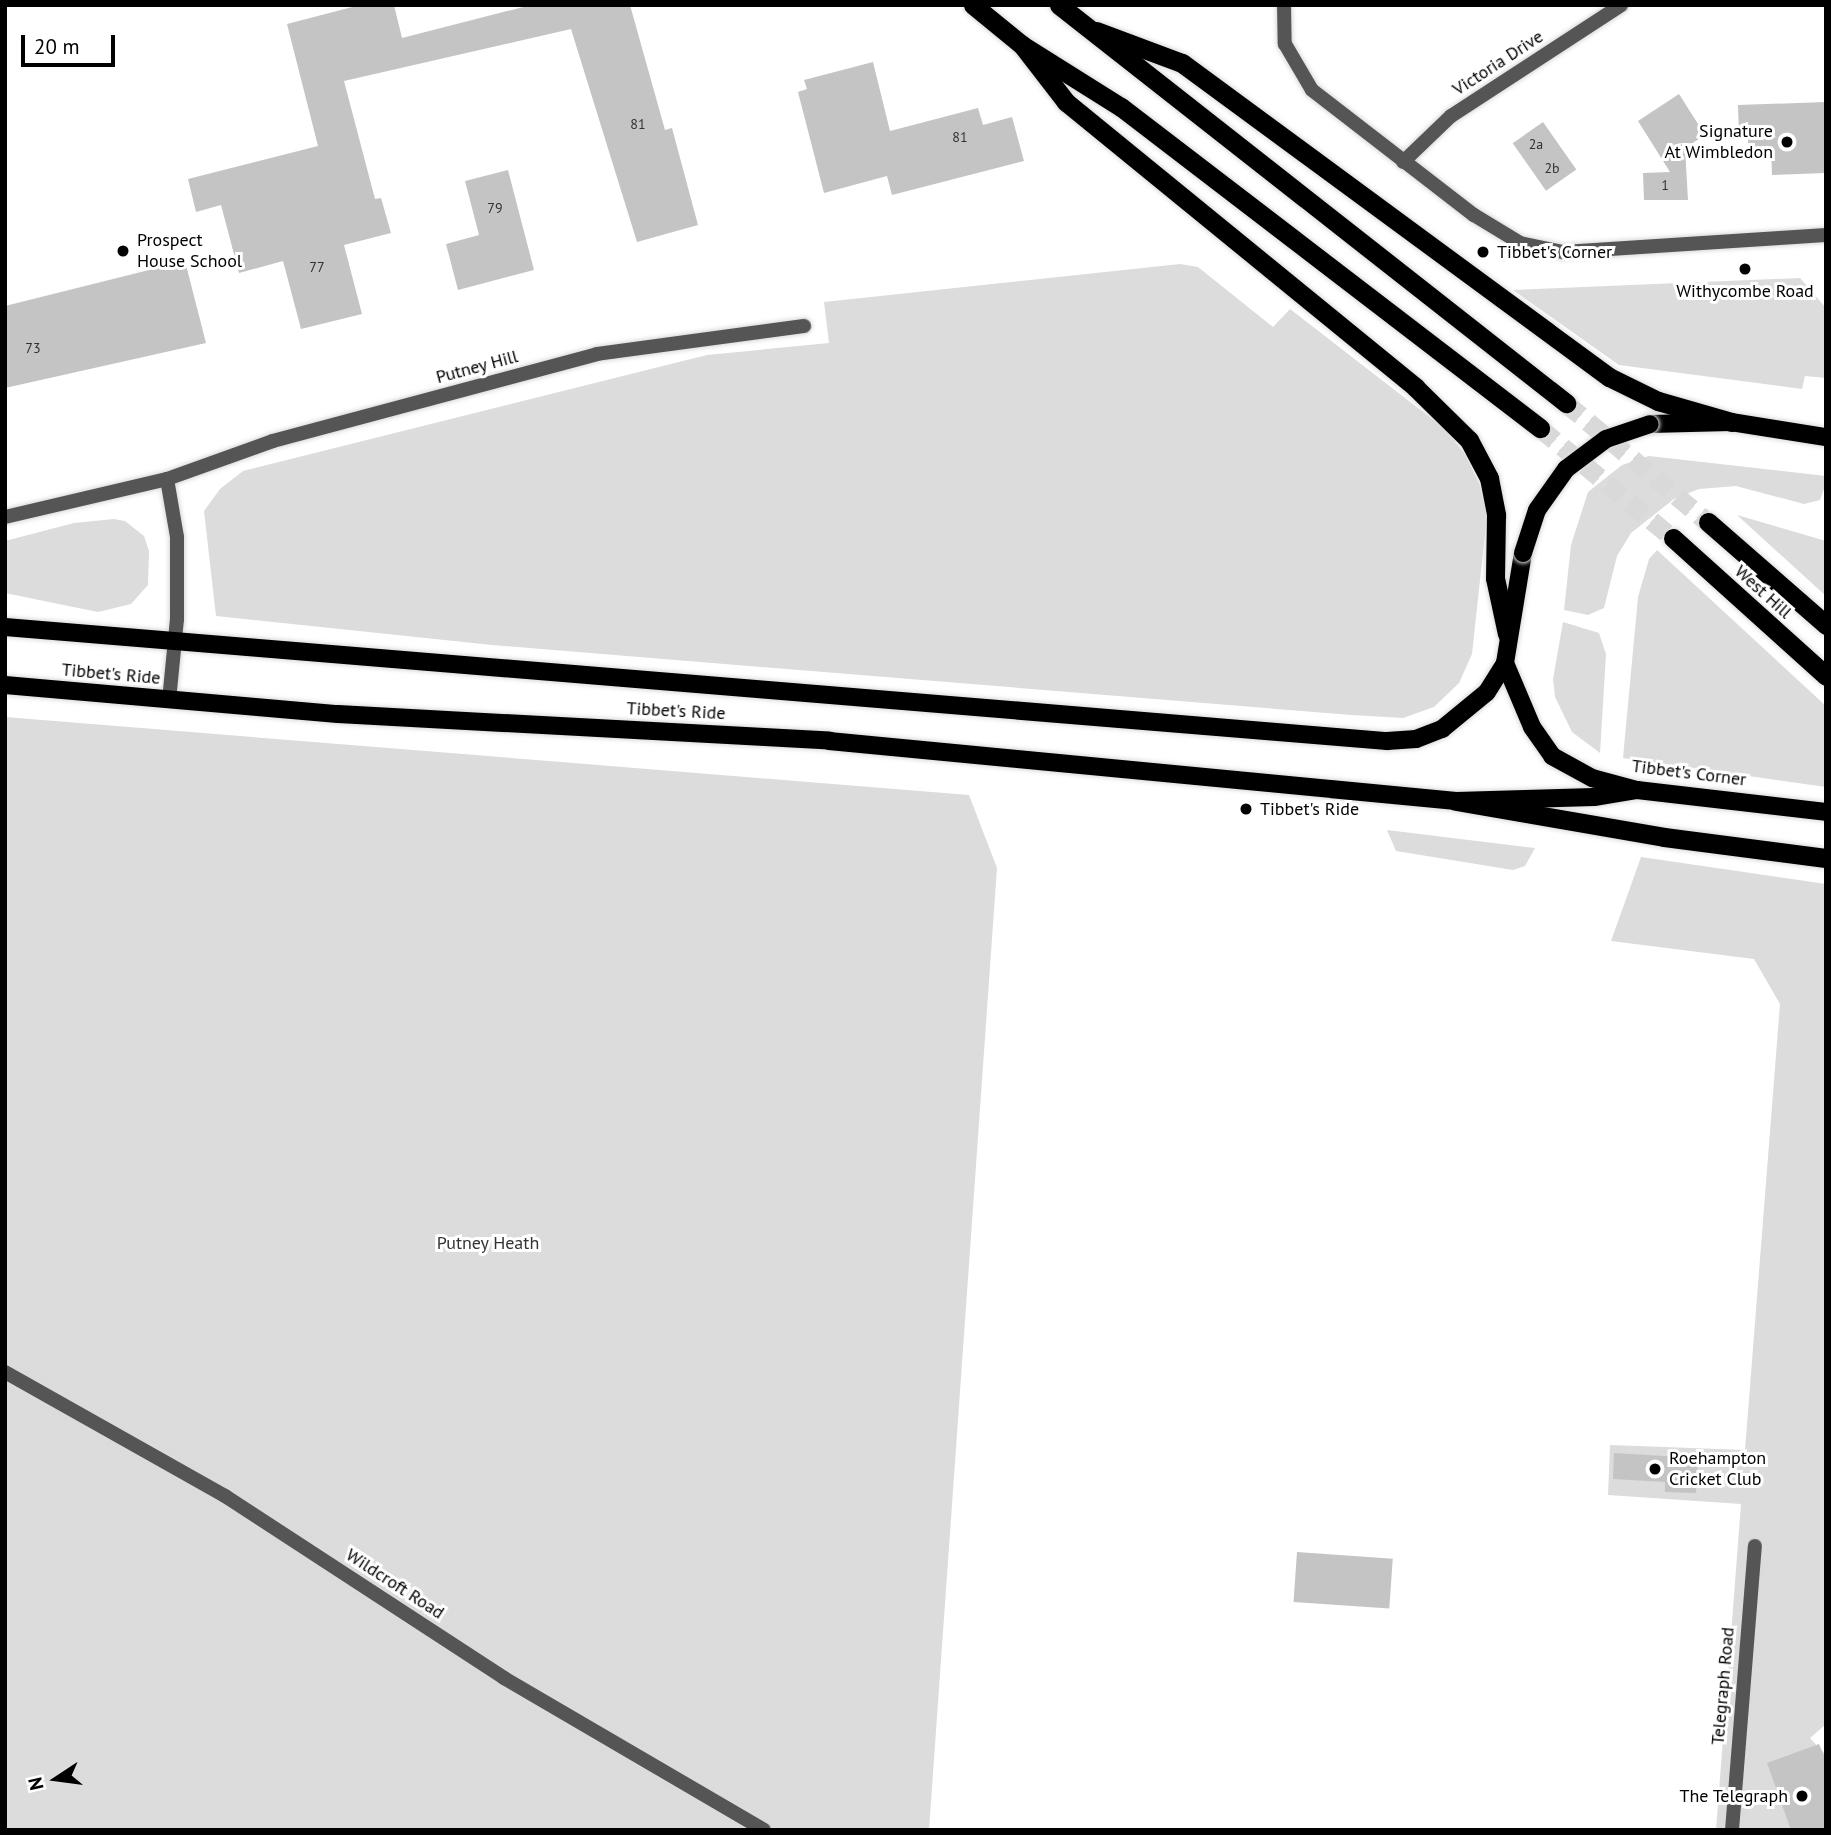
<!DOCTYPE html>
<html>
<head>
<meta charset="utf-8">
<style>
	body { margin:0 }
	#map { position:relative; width:1831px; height:1835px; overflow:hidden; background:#fff; font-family:"PT Sans",sans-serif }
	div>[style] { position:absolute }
	.green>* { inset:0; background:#dcdcdc }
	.building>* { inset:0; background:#c4c4c4; transform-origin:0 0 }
	.trunk-tunnel>* { height:19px; margin-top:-9.5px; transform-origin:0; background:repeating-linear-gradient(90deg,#d9d9d9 0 19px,transparent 0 29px) }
	.roads { filter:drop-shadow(0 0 2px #dbdbdb) drop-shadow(0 0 2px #dbdbdb) }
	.minor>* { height:14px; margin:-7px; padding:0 7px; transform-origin:7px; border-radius:7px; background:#555 }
	.primary>* { height:18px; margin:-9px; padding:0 9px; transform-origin:9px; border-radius:9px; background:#000 }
	.trunk>* { height:19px; margin:-9.5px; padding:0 9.5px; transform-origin:9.5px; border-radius:9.5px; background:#000 }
	.bridges { filter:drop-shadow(0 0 2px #dbdbdb) drop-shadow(0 0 2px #dbdbdb) }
	.primary-bridge>* { height:18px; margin:-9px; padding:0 9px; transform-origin:9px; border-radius:9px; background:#000 }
	.dots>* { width:19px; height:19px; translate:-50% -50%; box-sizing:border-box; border:4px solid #fff; border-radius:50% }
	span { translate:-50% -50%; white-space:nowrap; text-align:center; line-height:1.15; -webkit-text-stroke:6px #fff; paint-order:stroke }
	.number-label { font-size:14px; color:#313131 }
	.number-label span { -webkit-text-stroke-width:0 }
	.street-label { font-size:18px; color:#000 }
	.poi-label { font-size:18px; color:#000 }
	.right { translate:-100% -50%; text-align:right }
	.left { translate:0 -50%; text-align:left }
	.park-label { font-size:18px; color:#333 }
	.frame { position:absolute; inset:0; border:7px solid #000; pointer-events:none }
	.north { position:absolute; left:21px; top:1744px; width:70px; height:70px; -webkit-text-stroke:5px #fff; paint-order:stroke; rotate:257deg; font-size:19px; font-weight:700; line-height:28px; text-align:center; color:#000 }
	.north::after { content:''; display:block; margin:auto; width:24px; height:32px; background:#000; clip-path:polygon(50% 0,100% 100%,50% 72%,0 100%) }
	.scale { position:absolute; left:21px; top:35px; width:94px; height:32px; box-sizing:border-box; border:4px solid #000; border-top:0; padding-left:9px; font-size:21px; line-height:24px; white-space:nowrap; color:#000; -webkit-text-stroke:5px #fff; paint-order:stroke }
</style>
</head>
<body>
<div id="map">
	<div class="green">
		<div style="clip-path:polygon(1180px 264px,1198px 267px,1273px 327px,1290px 309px,1445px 429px,1466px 456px,1480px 486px,1487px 516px,1472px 654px,1459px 683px,1434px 707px,1403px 718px,1351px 715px,492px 645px,216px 616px,204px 511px,220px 489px,243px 471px,707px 355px,829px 343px,824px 302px)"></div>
		<div style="clip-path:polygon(1800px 278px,1826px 308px,1826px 378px,1805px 376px,1802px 389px,1619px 365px,1513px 290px)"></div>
		<div style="clip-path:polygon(1649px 456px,1826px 476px,1826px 483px,1820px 500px,1804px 504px,1736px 486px,1699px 489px,1674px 499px,1631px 533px,1617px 556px,1604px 608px,1588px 615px,1564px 610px,1571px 545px,1588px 492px,1622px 465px)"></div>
		<div style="clip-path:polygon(1737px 515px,1826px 541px,1826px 596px)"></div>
		<div style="clip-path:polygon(114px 519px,125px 521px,144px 536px,149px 551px,148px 585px,131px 604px,98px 612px,5px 593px,5px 541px,74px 523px)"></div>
		<div style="clip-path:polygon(1657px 550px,1826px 706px,1826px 787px,1623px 758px,1638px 597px,1649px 559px)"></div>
		<div style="clip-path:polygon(1563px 622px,1599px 633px,1606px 654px,1600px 753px,1572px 732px,1555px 697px,1553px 679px)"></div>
		<div style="clip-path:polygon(5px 717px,969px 795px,997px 868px,929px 1830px,5px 1830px)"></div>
		<div style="clip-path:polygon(1387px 830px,1535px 848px,1525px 866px,1513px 870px,1396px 851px)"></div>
		<div style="clip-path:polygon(1641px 857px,1826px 884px,1826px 1724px,1810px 1738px,1826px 1755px,1826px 1830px,1716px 1830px,1741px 1504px,1608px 1495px,1610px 1445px,1745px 1450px,1780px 1004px,1754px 959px,1611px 941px)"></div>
	</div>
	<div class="building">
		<div style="clip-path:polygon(360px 5px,394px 5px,402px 38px,531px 5px,630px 5px,665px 130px,672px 128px,698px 225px,637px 242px,571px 29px,344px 81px,375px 199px,381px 198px,391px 233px,344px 245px,362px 314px,301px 329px,283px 261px,239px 273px,221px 205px,196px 212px,188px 179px,318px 146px,287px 24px)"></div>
		<div style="clip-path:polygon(873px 62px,890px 131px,978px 108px,983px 125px,1012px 117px,1024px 161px,892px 195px,887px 176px,824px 193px,798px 92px,807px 89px,804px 80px)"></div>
		<div style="clip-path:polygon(1679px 94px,1705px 135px,1685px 148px,1688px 200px,1644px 200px,1643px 173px,1670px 172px,1638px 121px)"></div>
		<div style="clip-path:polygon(1826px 102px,1826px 173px,1772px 175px,1771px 147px,1748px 147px,1748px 137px,1739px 137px,1738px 105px)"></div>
		<div style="left:1543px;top:122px;width:58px;height:37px;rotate:55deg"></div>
		<div style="clip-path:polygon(508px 170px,534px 270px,458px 290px,446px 244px,479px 235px,465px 181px)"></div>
		<div style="clip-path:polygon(185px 261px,206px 343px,5px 388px,5px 306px)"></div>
		<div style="clip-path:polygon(1614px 1453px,1698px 1458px,1696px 1493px,1665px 1492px,1665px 1482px,1613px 1479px)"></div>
		<div style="left:1297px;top:1552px;width:96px;height:50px;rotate:4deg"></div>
		<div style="clip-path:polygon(1819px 1744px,1826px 1760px,1826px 1830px,1791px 1830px,1767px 1763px)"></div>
	</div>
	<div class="trunk-tunnel">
		<div style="left:1566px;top:403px;width:185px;rotate:40deg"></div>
		<div style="left:1540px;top:428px;width:173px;rotate:39.6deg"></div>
	</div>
	<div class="roads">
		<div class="minor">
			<div style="left:1284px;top:5px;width:39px;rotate:89deg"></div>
			<div style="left:1285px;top:44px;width:53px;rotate:59.6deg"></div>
			<div style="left:1312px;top:90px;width:205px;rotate:37.7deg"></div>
			<div style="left:1474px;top:215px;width:54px;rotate:31.3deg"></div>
			<div style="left:1520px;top:243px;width:44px;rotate:11.8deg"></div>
			<div style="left:1563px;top:252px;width:264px;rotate:-3.7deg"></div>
			<div style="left:1403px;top:162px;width:66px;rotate:-43.8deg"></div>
			<div style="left:1451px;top:116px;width:203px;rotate:-33.1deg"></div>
			<div style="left:167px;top:479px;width:59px;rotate:80.2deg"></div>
			<div style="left:177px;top:537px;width:82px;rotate:90deg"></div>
			<div style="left:177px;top:619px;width:81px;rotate:95.6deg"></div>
			<div style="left:5px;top:517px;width:166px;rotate:-13.2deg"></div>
			<div style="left:167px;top:479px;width:113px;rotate:-19.7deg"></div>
			<div style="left:273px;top:441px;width:335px;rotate:-15deg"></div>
			<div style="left:597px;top:354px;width:209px;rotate:-7.7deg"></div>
			<div style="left:5px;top:1372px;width:253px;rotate:29.4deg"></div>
			<div style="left:225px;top:1496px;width:333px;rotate:33.1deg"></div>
			<div style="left:504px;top:1678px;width:301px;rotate:30.3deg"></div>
			<div style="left:1732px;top:1830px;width:285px;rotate:-85.4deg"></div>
		</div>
		<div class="primary">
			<div style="left:1650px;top:424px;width:81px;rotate:-1.4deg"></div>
			<div style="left:1731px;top:422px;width:96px;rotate:9deg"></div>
			<div style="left:1523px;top:553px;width:111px;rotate:99.3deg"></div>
			<div style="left:1505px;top:663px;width:69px;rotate:67.1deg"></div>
			<div style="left:1532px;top:727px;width:35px;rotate:55deg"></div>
			<div style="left:1552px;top:756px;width:46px;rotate:28.8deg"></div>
			<div style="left:1592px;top:778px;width:47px;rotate:14.9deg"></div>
			<div style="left:1637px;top:790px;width:190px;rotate:6.6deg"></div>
			<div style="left:5px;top:627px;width:1387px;rotate:4.72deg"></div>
			<div style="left:1387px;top:741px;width:29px;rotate:-4deg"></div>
			<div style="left:1416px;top:739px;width:28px;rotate:-21deg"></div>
			<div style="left:1442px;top:729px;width:58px;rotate:-39.4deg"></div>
			<div style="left:1487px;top:692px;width:34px;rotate:-58deg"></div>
			<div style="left:5px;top:685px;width:334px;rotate:5deg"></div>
			<div style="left:338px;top:714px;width:492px;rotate:3.1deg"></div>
			<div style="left:829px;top:741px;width:630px;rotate:5.47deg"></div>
			<div style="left:1456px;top:801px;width:138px;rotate:-1.7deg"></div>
			<div style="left:1594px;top:797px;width:44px;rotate:-9.2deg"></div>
		</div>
		<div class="trunk">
			<div style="left:973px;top:5px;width:63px;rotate:39.2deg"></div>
			<div style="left:1022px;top:45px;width:117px;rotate:32.1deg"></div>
			<div style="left:1121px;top:107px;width:528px;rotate:37.46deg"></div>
			<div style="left:1059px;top:5px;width:645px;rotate:38.13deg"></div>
			<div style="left:1096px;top:31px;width:92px;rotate:20.4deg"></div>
			<div style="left:1182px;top:63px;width:530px;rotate:36.33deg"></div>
			<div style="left:1609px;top:377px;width:55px;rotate:26.1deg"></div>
			<div style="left:1658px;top:401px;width:76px;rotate:16deg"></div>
			<div style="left:1022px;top:45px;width:72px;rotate:52.3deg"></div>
			<div style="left:1066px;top:102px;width:451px;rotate:39.2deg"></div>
			<div style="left:1415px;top:387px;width:76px;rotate:44.5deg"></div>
			<div style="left:1469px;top:440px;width:43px;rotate:62.2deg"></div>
			<div style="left:1489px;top:478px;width:38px;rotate:79deg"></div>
			<div style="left:1496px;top:515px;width:63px;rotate:90.9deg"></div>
			<div style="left:1495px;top:578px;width:57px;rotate:77.9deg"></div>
			<div style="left:1708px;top:522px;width:157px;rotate:41.1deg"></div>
			<div style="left:1673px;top:538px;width:206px;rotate:42deg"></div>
			<div style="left:1456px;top:801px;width:211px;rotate:9.8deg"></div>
			<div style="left:1664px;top:837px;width:163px;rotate:7.4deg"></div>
		</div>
	</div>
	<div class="bridges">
		<div class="primary-bridge">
			<div style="left:1523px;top:553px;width:45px;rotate:-72deg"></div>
			<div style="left:1537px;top:510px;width:50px;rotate:-54.7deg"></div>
			<div style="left:1566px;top:469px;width:50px;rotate:-36.9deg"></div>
			<div style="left:1606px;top:439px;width:46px;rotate:-18.8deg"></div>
		</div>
	</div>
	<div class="dots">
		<div style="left:1787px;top:142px;background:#000"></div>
		<div style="left:123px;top:251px;background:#000"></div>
		<div style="left:1483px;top:252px;background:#000"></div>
		<div style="left:1745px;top:269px;background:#000"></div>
		<div style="left:1246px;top:809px;background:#000"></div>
		<div style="left:1655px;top:1469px;background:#000"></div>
		<div style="left:1802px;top:1796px;background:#000"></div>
	</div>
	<div class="number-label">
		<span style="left:638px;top:124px">81</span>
		<span style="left:960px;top:137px">81</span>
		<span style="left:1536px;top:144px">2a</span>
		<span style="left:1552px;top:168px">2b</span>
		<span style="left:1665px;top:185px">1</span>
		<span style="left:495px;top:208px">79</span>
		<span style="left:317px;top:267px">77</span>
		<span style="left:33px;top:348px">73</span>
	</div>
	<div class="street-label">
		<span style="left:1498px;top:63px;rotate:-33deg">Victoria Drive</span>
		<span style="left:477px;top:367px;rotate:-15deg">Putney Hill</span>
		<span style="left:1763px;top:592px;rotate:42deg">West Hill</span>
		<span style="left:111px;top:674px;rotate:5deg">Tibbet's Ride</span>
		<span style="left:676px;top:711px;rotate:3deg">Tibbet's Ride</span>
		<span style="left:1689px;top:773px;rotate:7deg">Tibbet's Corner</span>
		<span style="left:395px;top:1584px;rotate:33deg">Wildcroft Road</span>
		<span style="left:1723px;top:1686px;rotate:-85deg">Telegraph Road</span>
	</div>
	<div class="poi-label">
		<span class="right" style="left:1773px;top:142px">Signature<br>At Wimbledon</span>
		<span class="left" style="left:137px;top:251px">Prospect<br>House School</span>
		<span class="left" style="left:1497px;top:252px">Tibbet's Corner</span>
		<span style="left:1745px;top:291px">Withycombe Road</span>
		<span class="left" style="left:1260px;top:809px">Tibbet's Ride</span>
		<span class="left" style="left:1669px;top:1469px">Roehampton<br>Cricket Club</span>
		<span class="right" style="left:1788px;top:1796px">The Telegraph</span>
	</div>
	<div class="park-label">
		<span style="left:488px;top:1243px">Putney Heath</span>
	</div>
	<div class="frame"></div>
	<div class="north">N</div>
	<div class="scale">20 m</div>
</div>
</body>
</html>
